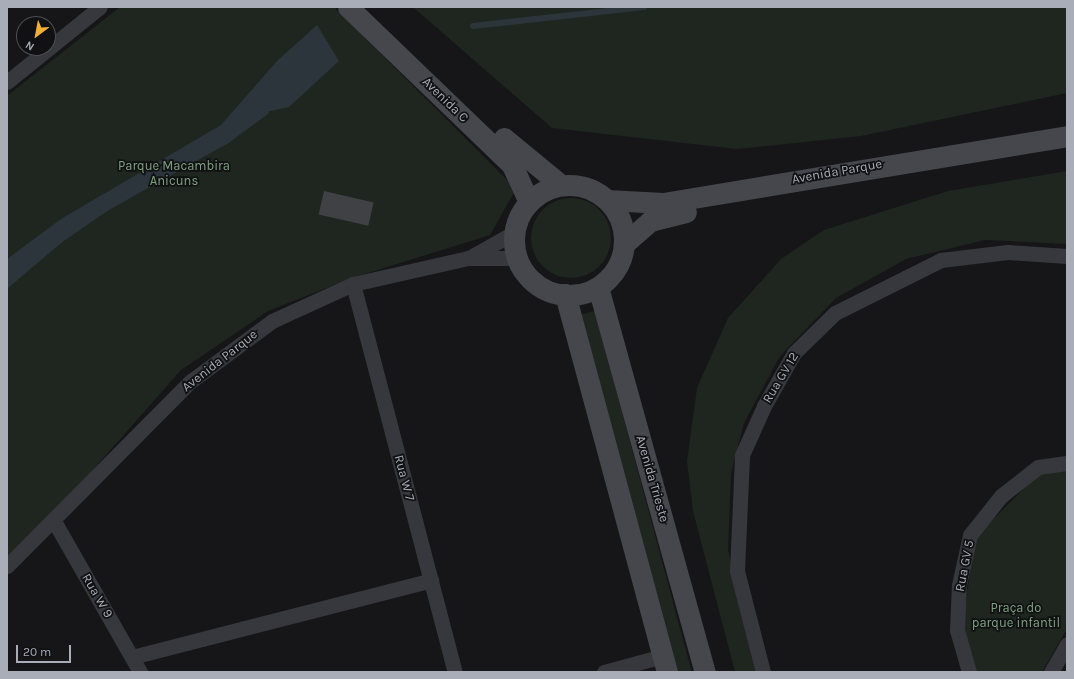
<!DOCTYPE html>
<html>
<head>
<meta charset="utf-8">
<style>
	body { margin:0 }
	#map { position:relative; width:1074px; height:679px; overflow:hidden; background:#161618; font-family:Karla,sans-serif }
	div>[style] { position:absolute }
	.green>* { inset:0; background:#1e261f; transform-origin:0 0 }
	.round { border-radius:50% }
	.water>* { inset:0; background:#2c353c }
	.stream>* { height:5.5px; margin:-2.75px; padding:0 2.75px; transform-origin:2.75px; border-radius:2.75px; background:#2c353c }
	.building>* { inset:0; background:#404145; transform-origin:0 0 }
	.street>* { height:15px; margin:-7.5px; padding:0 7.5px; transform-origin:7.5px; border-radius:7.5px; background:#37383d }
	.secondary>* { height:21px; margin:-10.5px; padding:0 10.5px; transform-origin:10.5px; border-radius:10.5px; background:#45474d }
	.secondary>.ring { margin:-10.5px; padding:0; box-sizing:content-box; background:none; border:21px solid #45474d; border-radius:50% }
	span { translate:-50% -50%; white-space:nowrap; text-align:center; line-height:1.15; -webkit-text-stroke:3.5px #111113; paint-order:stroke }
	.street-label { font-size:13px; color:#a8adb8 }
	.park-label { font-size:13px; color:#7fa381 }
	.frame { position:absolute; inset:0; border:8px solid #a8adb8; pointer-events:none }
	.north { position:absolute; left:16px; top:16px; width:40px; height:40px; box-sizing:border-box; background:#111113; border:1px solid #4d4f55; border-radius:50%; rotate:212deg; font-size:11px; font-weight:700; line-height:16px; text-align:center; color:#a8adb8 }
	.north::after { content:''; display:block; margin:auto; width:14px; height:18px; background:#f2b134; clip-path:polygon(50% 0,100% 100%,50% 72%,0 100%) }
	.scale { position:absolute; left:16px; top:645px; width:55px; height:18px; box-sizing:border-box; border:2px solid #a8adb8; border-top:0; padding-left:5px; font-size:12px; line-height:14px; white-space:nowrap; color:#a8adb8; -webkit-text-stroke:3px #111113; paint-order:stroke }
</style>
</head>
<body>
<div id="map">
	<div class="green">
		<div style="clip-path:polygon(120px 7px,334px 7px,516px 189px,490px 235px,352px 278px,268px 311px,181px 370px,46px 523px,7px 560px,7px 96px)"></div>
		<div style="clip-path:polygon(413px 7px,1067px 7px,1067px 93px,861px 136px,737px 149px,552px 128px)"></div>
		<div style="clip-path:polygon(1067px 171px,1067px 244px,985px 240px,906px 259px,836px 298px,780px 356px,744px 423px,731px 473px,728px 550px,756px 672px,735px 672px,693px 511px,687px 461px,697px 388px,728px 318px,781px 259px,824px 230px,948px 191px)"></div>
		<div class="round" style="left:531px;top:198px;width:80px;height:80px"></div>
		<div style="left:595px;top:311px;width:374px;height:14px;rotate:75deg"></div>
		<div style="clip-path:polygon(1067px 469px,1067px 629px,1042px 672px,974px 672px,962px 630px,975px 537px,1041px 472px)"></div>
	</div>
	<div class="water">
		<div style="clip-path:polygon(317px 25px,339px 61px,289px 107px,266px 112px,226px 141px,105px 209px,60px 240px,7px 285px,7px 259px,61px 219px,221px 125px,277px 61px)"></div>
	</div>
	<div class="stream">
		<div style="left:473px;top:26px;width:172px;rotate:-6.3deg"></div>
		<div style="left:7px;top:285px;width:70px;rotate:-40.3deg"></div>
		<div style="left:60px;top:240px;width:55px;rotate:-34.6deg"></div>
		<div style="left:105px;top:209px;width:139px;rotate:-29.3deg"></div>
		<div style="left:226px;top:141px;width:49px;rotate:-35.9deg"></div>
	</div>
	<div class="building">
		<div style="left:324px;top:191px;width:51px;height:24px;rotate:13deg"></div>
	</div>
	<div class="street">
		<div style="left:7px;top:82px;width:119px;rotate:-38.9deg"></div>
		<div style="left:469px;top:258px;width:53px;rotate:-29.5deg"></div>
		<div style="left:353px;top:284px;width:401px;rotate:75.3deg"></div>
		<div style="left:54px;top:521px;width:174px;rotate:60.3deg"></div>
		<div style="left:7px;top:566px;width:261px;rotate:-45.2deg"></div>
		<div style="left:191px;top:381px;width:101px;rotate:-36.5deg"></div>
		<div style="left:272px;top:321px;width:89px;rotate:-24.6deg"></div>
		<div style="left:353px;top:284px;width:118px;rotate:-12.7deg"></div>
		<div style="left:468px;top:258px;width:49px"></div>
		<div style="left:132px;top:657px;width:309px;rotate:-14.4deg"></div>
		<div style="left:604px;top:672px;width:61px;rotate:-15.2deg"></div>
		<div style="left:763px;top:672px;width:104px;rotate:-104.4deg"></div>
		<div style="left:737px;top:571px;width:116px;rotate:-87.5deg"></div>
		<div style="left:742px;top:455px;width:54px;rotate:-65.8deg"></div>
		<div style="left:764px;top:406px;width:61px;rotate:-60.5deg"></div>
		<div style="left:794px;top:353px;width:57px;rotate:-44.3deg"></div>
		<div style="left:835px;top:313px;width:119px;rotate:-26.6deg"></div>
		<div style="left:941px;top:260px;width:67px;rotate:-6.8deg"></div>
		<div style="left:1008px;top:252px;width:59px;rotate:3.9deg"></div>
		<div style="left:969px;top:672px;width:44px;rotate:-105.9deg"></div>
		<div style="left:957px;top:630px;width:45px;rotate:-87.5deg"></div>
		<div style="left:959px;top:585px;width:51px;rotate:-77.6deg"></div>
		<div style="left:970px;top:535px;width:50px;rotate:-51.5deg"></div>
		<div style="left:1001px;top:496px;width:47px;rotate:-38.1deg"></div>
		<div style="left:1038px;top:467px;width:29px;rotate:-8deg"></div>
		<div style="left:1051px;top:672px;width:32px;rotate:-60deg"></div>
	</div>
	<div class="secondary">
		<div style="left:348px;top:7px;width:228px;rotate:43.9deg"></div>
		<div style="left:512px;top:165px;width:41px;rotate:65.3deg"></div>
		<div style="left:504px;top:138px;width:74px;rotate:39.5deg"></div>
		<div class="ring" style="left:514px;top:185px;width:89px;height:89px"></div>
		<div style="left:607px;top:200px;width:56px;rotate:3.1deg"></div>
		<div style="left:663px;top:203px;width:410px;rotate:-9.4deg"></div>
		<div style="left:625px;top:243px;width:33px;rotate:-41deg"></div>
		<div style="left:650px;top:221px;width:37px;rotate:-14deg"></div>
		<div style="left:598px;top:287px;width:400px;rotate:74.5deg"></div>
		<div style="left:565px;top:294px;width:392px;rotate:74.9deg"></div>
	</div>
	<div class="street-label">
		<span style="left:445px;top:100px;rotate:44deg">Avenida C</span>
		<span style="left:837px;top:172px;rotate:-10deg">Avenida Parque</span>
		<span style="left:220px;top:361px;rotate:-38deg">Avenida Parque</span>
		<span style="left:781px;top:378px;rotate:-59deg">Rua GV 12</span>
		<span style="left:404px;top:478px;rotate:75deg">Rua W 7</span>
		<span style="left:652px;top:479px;rotate:74deg">Avenida Trieste</span>
		<span style="left:965px;top:566px;rotate:-79deg">Rua GV 5</span>
		<span style="left:97px;top:596px;rotate:60deg">Rua W 9</span>
	</div>
	<div class="park-label">
		<span style="left:174px;top:174px">Parque Macambira<br>Anicuns</span>
		<span style="left:1016px;top:616px">Praça do<br>parque infantil</span>
	</div>
	<div class="frame"></div>
	<div class="north">N</div>
	<div class="scale">20 m</div>
</div>
</body>
</html>
